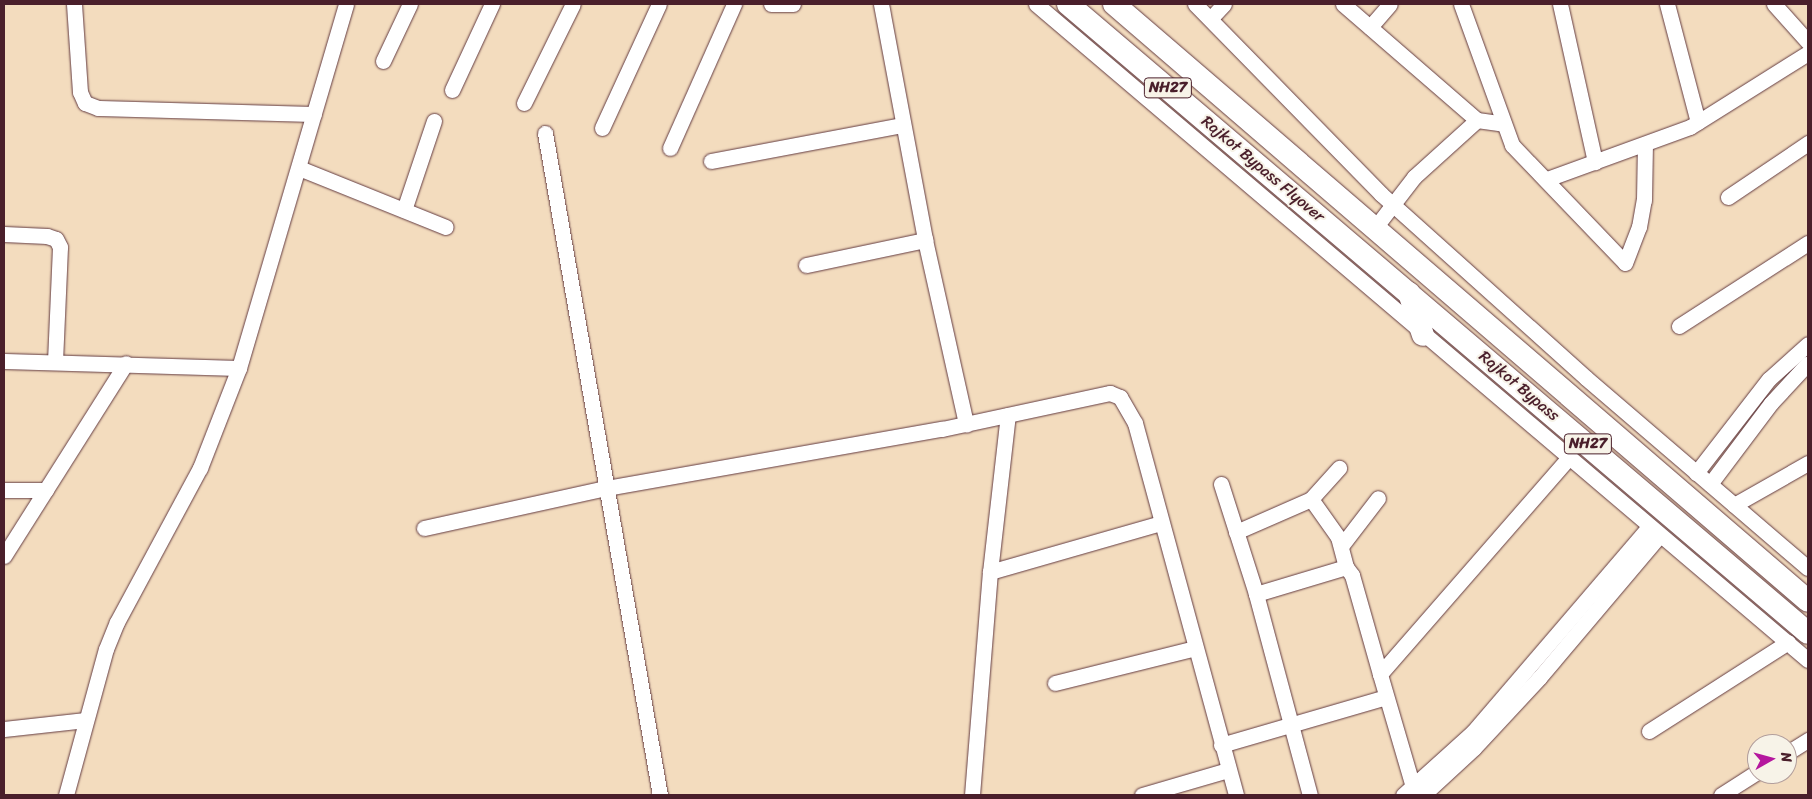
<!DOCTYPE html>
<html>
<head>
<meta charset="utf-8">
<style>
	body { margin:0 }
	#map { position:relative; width:1812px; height:799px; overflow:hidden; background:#f3dcbe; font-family:Sriracha,sans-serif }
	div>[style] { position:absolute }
	.roads { filter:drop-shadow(0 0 1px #633b41) drop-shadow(0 0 1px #633b41) }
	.minor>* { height:15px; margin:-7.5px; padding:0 7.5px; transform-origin:7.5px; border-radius:7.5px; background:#fff }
	.highway>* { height:22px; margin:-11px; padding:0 11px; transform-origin:11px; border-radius:11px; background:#fff }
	span { translate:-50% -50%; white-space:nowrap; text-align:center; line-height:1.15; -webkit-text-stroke:4px #f7f3e8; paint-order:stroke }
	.shield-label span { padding:1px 4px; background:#f7f3e8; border:1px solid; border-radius:4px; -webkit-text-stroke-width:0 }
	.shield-label { font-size:15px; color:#4a1f2b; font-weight:700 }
	.street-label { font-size:16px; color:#4a1f2b }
	.frame { position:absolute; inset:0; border:5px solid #4a1f2b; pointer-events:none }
	.north { position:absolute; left:1747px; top:734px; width:50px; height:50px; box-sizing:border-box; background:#f7f3e8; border:1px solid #b29e9c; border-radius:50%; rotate:83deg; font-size:14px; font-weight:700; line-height:20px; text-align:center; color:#4a1f2b }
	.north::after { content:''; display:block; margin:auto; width:18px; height:22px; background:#b5179e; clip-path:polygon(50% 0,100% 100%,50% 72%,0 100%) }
</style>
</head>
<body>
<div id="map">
	<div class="roads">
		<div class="minor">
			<div style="left:74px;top:4px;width:88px;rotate:86.1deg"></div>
			<div style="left:80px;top:92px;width:12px;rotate:66deg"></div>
			<div style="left:85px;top:103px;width:14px;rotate:21deg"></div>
			<div style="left:98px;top:108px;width:216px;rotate:1.6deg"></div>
			<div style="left:771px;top:4px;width:22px"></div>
			<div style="left:881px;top:4px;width:240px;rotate:79.4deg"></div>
			<div style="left:925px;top:240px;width:189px;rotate:77.4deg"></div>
			<div style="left:1036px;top:4px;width:1013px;rotate:40.36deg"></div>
			<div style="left:1195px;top:4px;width:266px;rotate:45.6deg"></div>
			<div style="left:1381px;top:194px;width:275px;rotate:41.9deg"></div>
			<div style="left:1586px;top:378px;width:292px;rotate:40.6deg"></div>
			<div style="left:1343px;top:4px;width:177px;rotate:40.9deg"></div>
			<div style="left:1477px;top:120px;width:27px;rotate:8deg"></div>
			<div style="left:1461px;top:4px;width:150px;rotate:70.1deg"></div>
			<div style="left:1512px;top:145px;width:163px;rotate:46.2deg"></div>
			<div style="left:1625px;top:263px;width:39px;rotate:-69deg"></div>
			<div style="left:1639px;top:227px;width:27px;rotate:-80deg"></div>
			<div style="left:1644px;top:200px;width:56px;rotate:-89deg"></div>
			<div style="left:1560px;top:4px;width:162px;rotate:77.5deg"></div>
			<div style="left:1667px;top:4px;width:122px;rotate:75.3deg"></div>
			<div style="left:1774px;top:4px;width:51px;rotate:48.2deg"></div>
			<div style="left:1211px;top:18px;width:19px;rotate:-47deg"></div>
			<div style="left:1370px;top:27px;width:30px;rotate:-49deg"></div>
			<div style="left:383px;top:61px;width:63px;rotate:-64.7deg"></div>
			<div style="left:452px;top:90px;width:95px;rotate:-65.1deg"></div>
			<div style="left:524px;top:103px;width:110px;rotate:-63.7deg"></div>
			<div style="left:602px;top:128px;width:136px;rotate:-65.3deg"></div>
			<div style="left:545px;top:133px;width:672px;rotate:80.15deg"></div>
			<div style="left:670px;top:148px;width:158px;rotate:-66deg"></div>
			<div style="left:711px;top:161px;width:193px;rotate:-10.7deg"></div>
			<div style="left:299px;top:168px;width:158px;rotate:21.9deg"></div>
			<div style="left:1547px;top:179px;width:152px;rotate:-20deg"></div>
			<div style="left:1690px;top:127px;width:139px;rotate:-32.1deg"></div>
			<div style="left:1728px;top:197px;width:97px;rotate:-34deg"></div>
			<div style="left:404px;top:210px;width:94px;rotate:-71.4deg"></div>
			<div style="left:1374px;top:229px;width:66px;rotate:-52.4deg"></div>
			<div style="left:1414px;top:177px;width:85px;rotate:-42.1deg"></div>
			<div style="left:4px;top:234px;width:43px;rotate:2.7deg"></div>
			<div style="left:47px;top:236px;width:9px;rotate:18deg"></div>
			<div style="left:56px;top:239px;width:9px;rotate:63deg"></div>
			<div style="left:60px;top:247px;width:114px;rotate:92.5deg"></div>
			<div style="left:806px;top:265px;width:122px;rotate:-11.9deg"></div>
			<div style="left:1679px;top:326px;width:153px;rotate:-32.8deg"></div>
			<div style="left:4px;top:361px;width:235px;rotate:1.7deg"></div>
			<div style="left:1696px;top:473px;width:119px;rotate:-52.2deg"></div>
			<div style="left:1769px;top:379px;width:52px;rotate:-41.9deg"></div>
			<div style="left:1221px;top:484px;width:115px;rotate:72.3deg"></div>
			<div style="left:1256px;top:594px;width:208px;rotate:75deg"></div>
			<div style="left:1710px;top:484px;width:101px;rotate:-53deg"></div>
			<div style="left:1771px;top:403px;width:54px;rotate:-47.2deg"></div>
			<div style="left:4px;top:490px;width:42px"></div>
			<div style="left:1311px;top:499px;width:47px;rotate:54.6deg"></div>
			<div style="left:1338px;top:537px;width:31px;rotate:75deg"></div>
			<div style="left:1734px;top:505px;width:85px;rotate:-29.6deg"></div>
			<div style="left:424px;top:528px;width:186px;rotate:-12.4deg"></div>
			<div style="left:606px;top:488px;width:341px;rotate:-10deg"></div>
			<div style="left:942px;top:429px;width:172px;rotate:-12.1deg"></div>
			<div style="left:1110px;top:393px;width:11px;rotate:22deg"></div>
			<div style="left:1120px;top:397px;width:30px;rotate:60deg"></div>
			<div style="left:1135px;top:423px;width:385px;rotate:74.8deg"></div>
			<div style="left:1236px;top:532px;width:82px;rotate:-23.7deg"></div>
			<div style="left:1311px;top:499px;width:42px;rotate:-47.9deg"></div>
			<div style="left:1342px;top:545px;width:59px;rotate:-52.5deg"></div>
			<div style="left:4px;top:556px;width:228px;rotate:-57.7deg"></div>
			<div style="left:990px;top:572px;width:178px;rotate:-16deg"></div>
			<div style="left:1256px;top:594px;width:94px;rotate:-16.7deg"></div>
			<div style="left:1346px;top:567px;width:10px;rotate:53deg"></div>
			<div style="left:1352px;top:575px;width:103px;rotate:74.2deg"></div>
			<div style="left:1055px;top:683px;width:144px;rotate:-14deg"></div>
			<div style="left:4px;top:729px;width:82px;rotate:-6.3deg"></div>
			<div style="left:1649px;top:731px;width:165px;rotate:-32.6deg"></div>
			<div style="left:1221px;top:745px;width:172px;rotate:-16.2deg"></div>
			<div style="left:1787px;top:753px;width:25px;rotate:-32deg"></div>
			<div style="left:1413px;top:787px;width:118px;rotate:-106.3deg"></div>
			<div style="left:1380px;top:674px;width:288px;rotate:-48.9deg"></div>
			<div style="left:66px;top:795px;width:151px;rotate:-74.7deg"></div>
			<div style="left:106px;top:649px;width:29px;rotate:-68deg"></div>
			<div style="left:117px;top:622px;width:175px;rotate:-61.7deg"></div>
			<div style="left:200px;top:468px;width:107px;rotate:-68.7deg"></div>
			<div style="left:239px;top:368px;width:379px;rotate:-73.6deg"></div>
			<div style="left:972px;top:795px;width:224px;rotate:-85.4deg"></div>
			<div style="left:990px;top:572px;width:158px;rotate:-83.5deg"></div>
			<div style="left:1142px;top:795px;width:90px;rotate:-16.2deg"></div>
			<div style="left:1403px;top:795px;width:94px;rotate:-42deg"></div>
			<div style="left:1473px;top:732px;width:270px;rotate:-49.4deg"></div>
			<div style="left:1423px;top:795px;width:69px;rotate:-42.7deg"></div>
			<div style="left:1474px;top:748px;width:96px;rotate:-47.1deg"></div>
			<div style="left:1539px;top:678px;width:187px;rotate:-49.8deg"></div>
			<div style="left:1721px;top:795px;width:43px;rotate:-32.6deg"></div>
		</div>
		<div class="highway">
			<div style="left:1068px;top:4px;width:971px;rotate:40.36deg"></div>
			<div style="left:1114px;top:4px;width:915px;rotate:40.7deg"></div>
			<div style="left:1409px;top:293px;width:44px;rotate:71.6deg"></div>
		</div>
	</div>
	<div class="shield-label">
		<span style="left:1168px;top:88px">NH27</span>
		<span style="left:1588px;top:444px">NH27</span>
	</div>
	<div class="street-label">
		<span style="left:1263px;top:169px;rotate:40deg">Rajkot Bypass Flyover</span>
		<span style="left:1519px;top:386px;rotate:40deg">Rajkot Bypass</span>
	</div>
	<div class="frame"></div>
	<div class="north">N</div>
</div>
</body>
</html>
